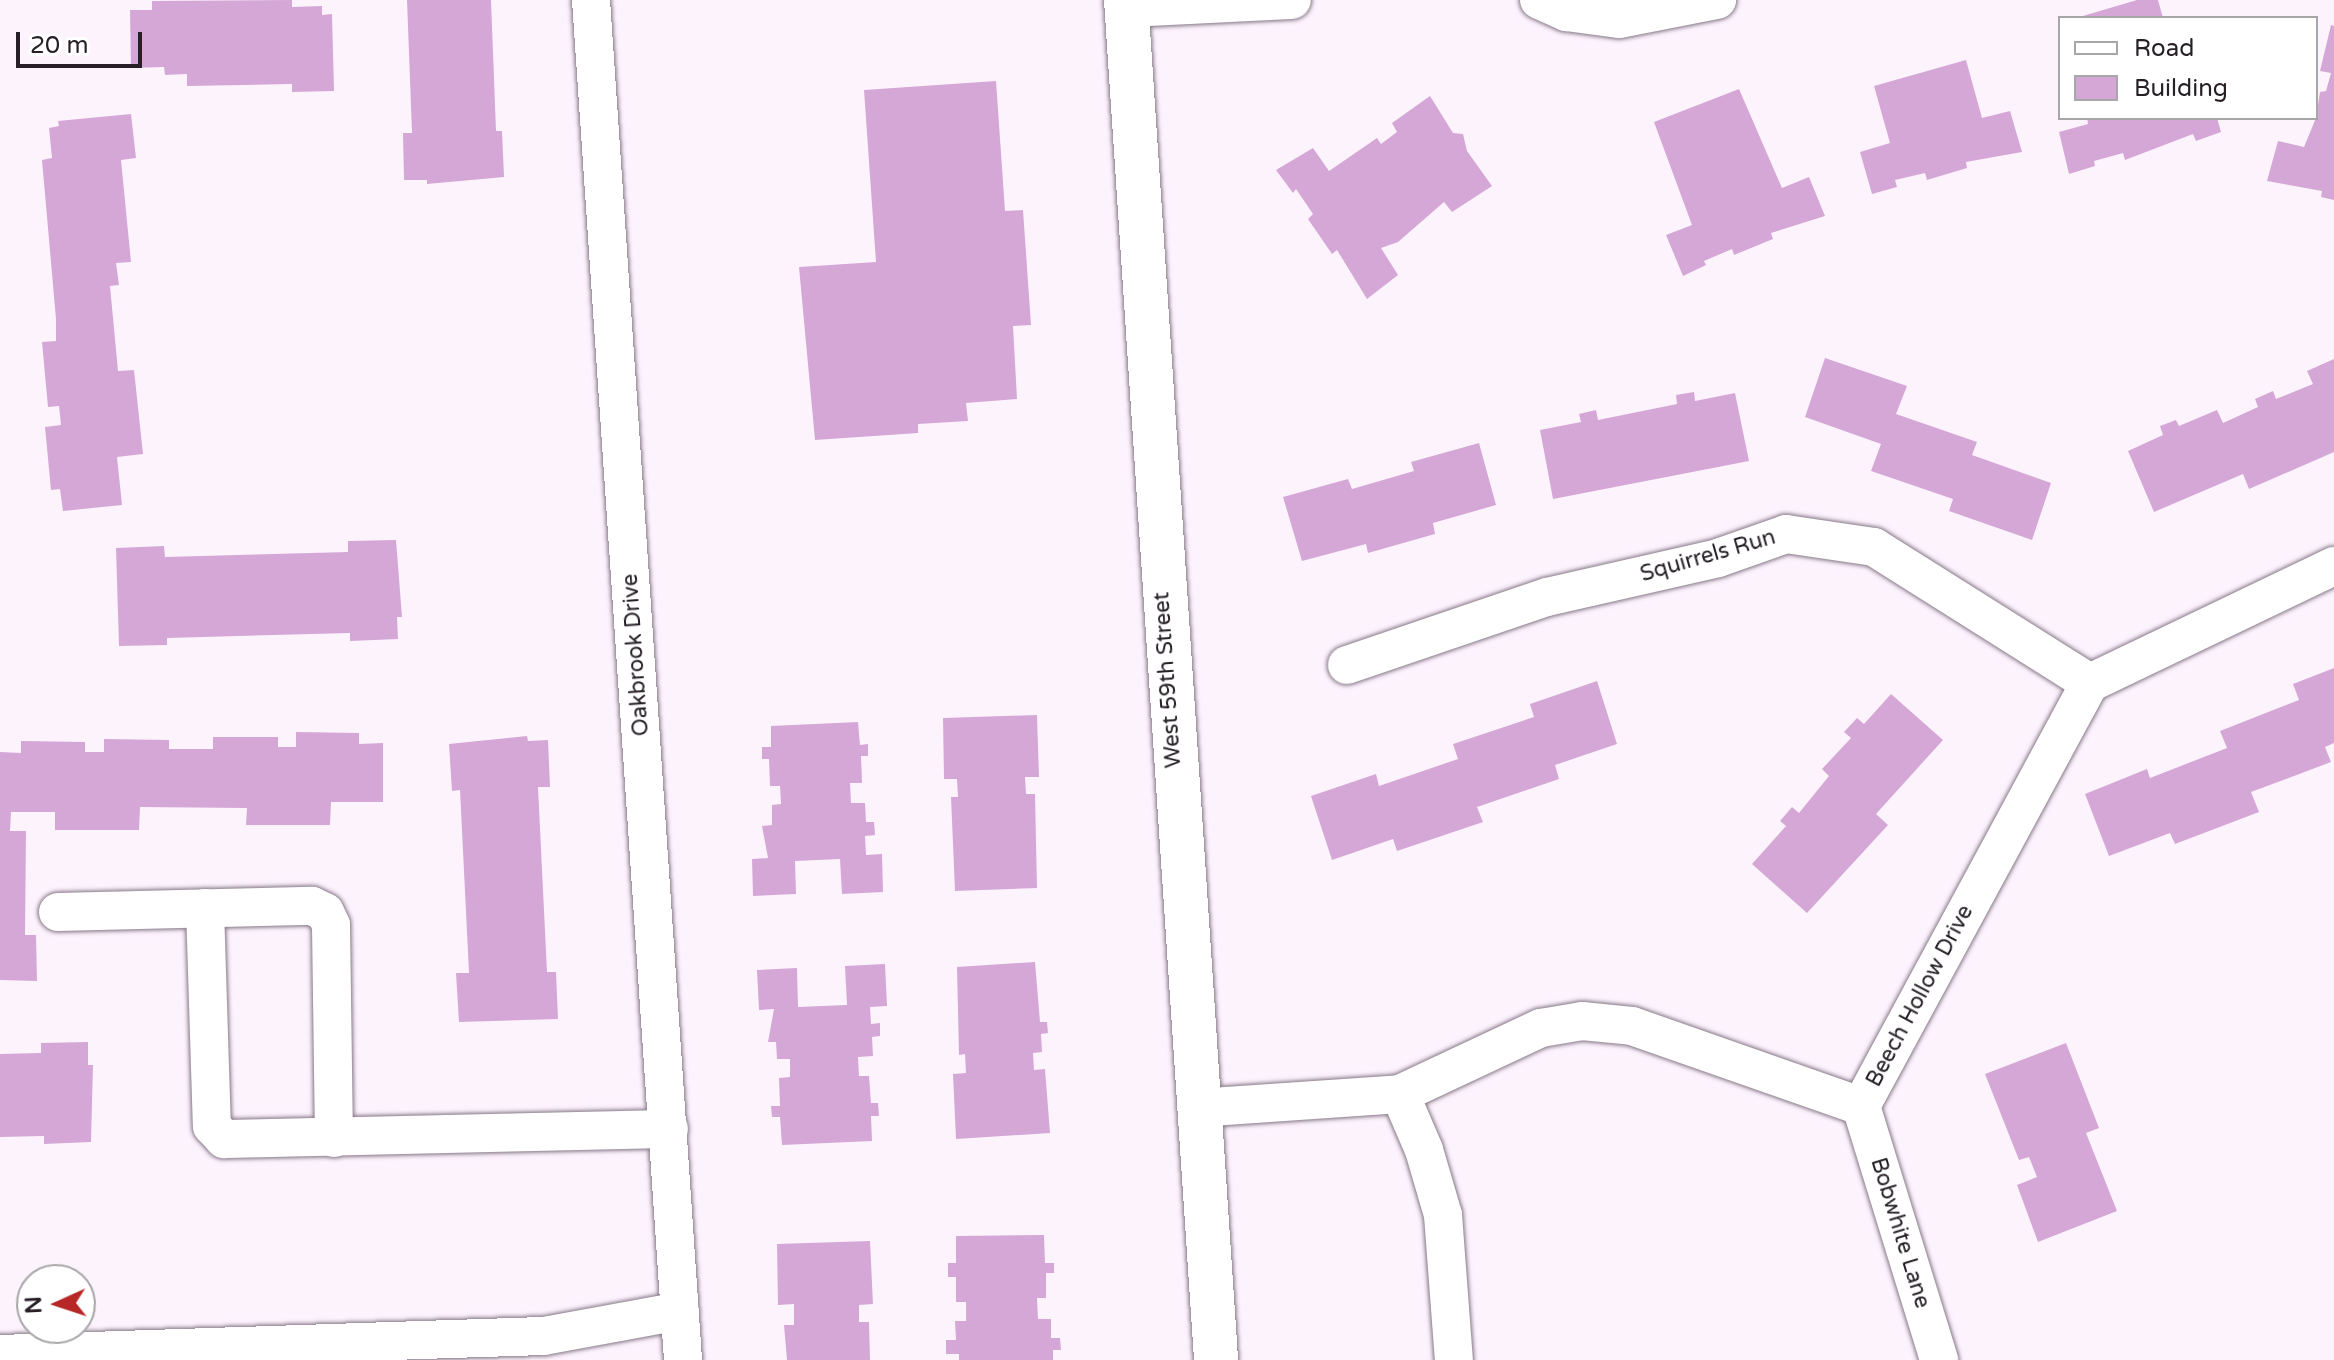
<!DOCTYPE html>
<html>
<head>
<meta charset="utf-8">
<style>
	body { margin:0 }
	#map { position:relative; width:2334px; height:1360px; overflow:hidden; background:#fdf3fd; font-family:"Varela Round",sans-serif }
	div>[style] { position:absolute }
	.building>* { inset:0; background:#d5a7d6 }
	.roads { filter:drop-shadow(0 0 2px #887989) drop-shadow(0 0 2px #887989) }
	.street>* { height:38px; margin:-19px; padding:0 19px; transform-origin:19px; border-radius:19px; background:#fff }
	.secondary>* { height:44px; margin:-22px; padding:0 22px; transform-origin:22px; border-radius:22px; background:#fff }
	span { translate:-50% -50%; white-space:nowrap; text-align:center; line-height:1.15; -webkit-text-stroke:6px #fff; paint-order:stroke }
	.street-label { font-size:22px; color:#262026 }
	.legend { position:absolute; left:2058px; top:16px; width:260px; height:104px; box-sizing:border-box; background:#fff; border:2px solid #a8a6a8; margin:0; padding:10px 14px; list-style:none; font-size:24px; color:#262026 }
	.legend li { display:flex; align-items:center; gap:16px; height:40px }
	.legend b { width:40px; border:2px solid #a8a6a8 }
	.north { position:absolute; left:16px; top:1264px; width:80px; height:80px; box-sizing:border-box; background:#fff; border:2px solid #a8a6a8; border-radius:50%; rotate:267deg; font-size:22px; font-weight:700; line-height:32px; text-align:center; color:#262026 }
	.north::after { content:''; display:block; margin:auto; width:28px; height:36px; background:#b72725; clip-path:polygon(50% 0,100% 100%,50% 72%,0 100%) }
	.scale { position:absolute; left:16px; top:32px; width:126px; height:36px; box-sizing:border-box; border:4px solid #262026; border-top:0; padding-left:10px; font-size:24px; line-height:28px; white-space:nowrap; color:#262026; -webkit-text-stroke:6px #fff; paint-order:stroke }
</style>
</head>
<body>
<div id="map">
	<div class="building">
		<div style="clip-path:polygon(292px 0,292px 7px,322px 6px,322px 15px,332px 14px,334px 91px,292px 92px,292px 84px,187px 86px,187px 74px,165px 75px,164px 67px,131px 68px,130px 10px,152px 10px,152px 1px)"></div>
		<div style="clip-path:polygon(407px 0,491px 0,496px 131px,502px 131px,504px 177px,427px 184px,427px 180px,404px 180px,403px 133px,412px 133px)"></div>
		<div style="clip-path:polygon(2137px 0,2158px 0,2163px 18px,2076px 18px)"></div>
		<div style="clip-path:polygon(2331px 25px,2334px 26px,2334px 200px,2321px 197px,2322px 191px,2267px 181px,2278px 141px,2304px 147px,2316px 118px,2320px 92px,2326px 91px,2331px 73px,2320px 71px)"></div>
		<div style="clip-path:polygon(1966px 60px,1982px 118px,2010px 111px,2022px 152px,1966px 162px,1967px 168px,1927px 180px,1925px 173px,1895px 180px,1897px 187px,1872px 194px,1860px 152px,1890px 143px,1874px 86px)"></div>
		<div style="clip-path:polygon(996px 81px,1005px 211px,1023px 210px,1031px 325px,1013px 326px,1017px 399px,966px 403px,968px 421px,918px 424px,918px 433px,815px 440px,799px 267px,876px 262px,864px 90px)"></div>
		<div style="clip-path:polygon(1739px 89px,1782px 188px,1809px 177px,1825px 216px,1771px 233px,1773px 239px,1734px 255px,1732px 249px,1704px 261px,1706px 265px,1683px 276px,1666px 235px,1692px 225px,1654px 122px)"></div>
		<div style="clip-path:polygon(1430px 96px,1453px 133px,1463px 134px,1467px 151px,1492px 186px,1452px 212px,1444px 202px,1398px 242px,1381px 248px,1398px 275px,1367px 299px,1337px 250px,1332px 254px,1308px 219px,1313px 214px,1296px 189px,1293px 193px,1276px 170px,1313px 148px,1329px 171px,1377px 138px,1381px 144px,1397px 132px,1392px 123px)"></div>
		<div style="clip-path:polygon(131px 114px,136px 158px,121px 160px,131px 262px,116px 263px,119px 285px,110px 286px,118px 371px,134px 370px,143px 454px,117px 457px,122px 505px,63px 511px,60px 489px,51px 490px,45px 427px,61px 425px,59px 406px,48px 407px,42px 342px,56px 341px,56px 319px,42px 160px,52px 158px,49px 128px,59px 126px,58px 121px)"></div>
		<div style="clip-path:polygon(2087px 118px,2217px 118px,2221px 132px,2196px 141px,2193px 134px,2125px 160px,2123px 153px,2094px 161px,2095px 166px,2069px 174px,2059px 132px,2088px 124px)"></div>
		<div style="clip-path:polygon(1825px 358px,1907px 386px,1896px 414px,1977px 442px,1972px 455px,2051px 483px,2032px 540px,1949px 511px,1953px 499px,1871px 471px,1881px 444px,1805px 417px)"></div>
		<div style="clip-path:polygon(2334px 359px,2334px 452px,2249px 489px,2243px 474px,2154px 512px,2128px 451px,2163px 435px,2160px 426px,2176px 420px,2179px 426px,2217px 410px,2223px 423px,2258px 407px,2255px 399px,2273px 391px,2276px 399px,2313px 384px,2307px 371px)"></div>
		<div style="clip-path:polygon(1694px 392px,1695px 401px,1735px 393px,1749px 461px,1553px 499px,1540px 430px,1581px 422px,1579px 414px,1596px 410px,1598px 420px,1677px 404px,1676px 395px)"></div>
		<div style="clip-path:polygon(1479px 443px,1496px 505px,1433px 523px,1435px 534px,1368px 553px,1366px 544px,1302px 561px,1283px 497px,1348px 479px,1352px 489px,1414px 471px,1411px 462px)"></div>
		<div style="clip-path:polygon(396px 540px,402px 617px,397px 617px,398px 639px,350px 641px,350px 633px,167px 638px,167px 645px,119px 646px,116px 548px,164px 546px,165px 557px,348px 552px,348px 541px)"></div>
		<div style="clip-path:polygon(2334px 668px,2334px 743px,2325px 747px,2331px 762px,2251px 792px,2259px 812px,2175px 844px,2170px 833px,2109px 856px,2085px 794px,2147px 769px,2150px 778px,2227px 748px,2220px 731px,2299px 700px,2293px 684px)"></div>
		<div style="clip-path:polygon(1597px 681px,1617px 744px,1555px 765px,1559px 779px,1477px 807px,1483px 822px,1397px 851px,1393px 839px,1332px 860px,1311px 796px,1376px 774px,1379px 786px,1458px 759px,1453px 744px,1534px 717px,1530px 704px)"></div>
		<div style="clip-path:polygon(1891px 694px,1943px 740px,1876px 814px,1888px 825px,1807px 913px,1752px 864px,1786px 826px,1780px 821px,1792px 807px,1799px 813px,1829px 776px,1822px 769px,1851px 738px,1844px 732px,1857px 718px,1864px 724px)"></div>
		<div style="clip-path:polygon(1037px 715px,1039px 777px,1025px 777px,1026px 794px,1035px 794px,1037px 888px,955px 891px,951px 797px,958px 797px,957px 779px,944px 779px,943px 718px)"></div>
		<div style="clip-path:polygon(858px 722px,860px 745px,868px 744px,868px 756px,861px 756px,862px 783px,850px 783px,851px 803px,865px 803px,866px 822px,874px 822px,875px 835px,865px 836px,866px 855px,882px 854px,883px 892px,842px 894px,840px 859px,795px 861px,796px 894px,753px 896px,752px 859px,768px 858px,762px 826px,772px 825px,772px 805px,781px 804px,780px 786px,770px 786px,769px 759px,762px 759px,762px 747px,771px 747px,771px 726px)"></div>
		<div style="clip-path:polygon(296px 732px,359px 733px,359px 744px,383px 743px,383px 802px,331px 802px,330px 825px,246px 825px,247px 808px,140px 807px,139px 830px,55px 830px,55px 812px,11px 812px,10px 831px,26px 831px,25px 935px,36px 935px,37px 981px,0 980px,0 752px,21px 753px,21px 741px,85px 742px,85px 752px,104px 752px,104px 739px,169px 740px,169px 749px,213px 749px,213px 737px,278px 737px,278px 747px,296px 747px)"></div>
		<div style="clip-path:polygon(527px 736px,528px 741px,548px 740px,550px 787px,538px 787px,547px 972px,556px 972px,558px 1019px,459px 1022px,456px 973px,469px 973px,460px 790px,452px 791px,449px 744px)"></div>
		<div style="clip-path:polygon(1035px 962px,1040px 1022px,1047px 1022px,1048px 1033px,1041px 1034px,1042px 1052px,1033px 1053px,1034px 1070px,1045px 1069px,1050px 1133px,956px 1139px,953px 1074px,966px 1073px,965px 1054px,959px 1055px,957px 967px)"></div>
		<div style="clip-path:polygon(885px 964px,887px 1006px,870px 1007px,871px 1024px,880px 1023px,880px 1036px,872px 1037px,873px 1056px,858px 1057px,859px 1076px,869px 1076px,871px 1103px,878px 1103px,879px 1116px,871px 1116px,872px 1141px,782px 1145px,780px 1117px,772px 1117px,771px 1106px,780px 1106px,779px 1078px,790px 1077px,790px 1059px,777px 1059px,776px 1042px,768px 1042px,774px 1009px,759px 1010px,757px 970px,797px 968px,798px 1007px,847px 1005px,845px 966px)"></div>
		<div style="clip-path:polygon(88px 1042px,88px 1065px,93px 1065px,91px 1142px,44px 1144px,44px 1136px,0 1137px,0 1054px,41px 1053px,41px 1043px)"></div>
		<div style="clip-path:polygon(2066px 1043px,2099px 1128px,2086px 1133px,2117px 1211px,2038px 1242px,2017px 1185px,2037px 1177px,2029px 1157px,2019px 1160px,1985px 1074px)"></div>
		<div style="clip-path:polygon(1044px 1235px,1045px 1263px,1054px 1263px,1054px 1273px,1046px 1273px,1046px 1298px,1037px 1298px,1038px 1319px,1051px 1319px,1051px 1338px,1060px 1338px,1061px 1350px,1053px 1350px,1053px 1360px,959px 1360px,959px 1354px,946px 1354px,946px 1340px,956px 1340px,955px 1321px,966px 1321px,966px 1302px,956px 1302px,956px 1277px,948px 1277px,948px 1263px,956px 1263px,956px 1236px)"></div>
		<div style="clip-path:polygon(870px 1241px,873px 1304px,859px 1305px,859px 1322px,869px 1322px,870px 1360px,787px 1360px,784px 1325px,794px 1325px,794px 1304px,778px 1305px,777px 1244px)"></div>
	</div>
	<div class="roads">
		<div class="street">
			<div style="left:591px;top:0;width:1363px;rotate:86.13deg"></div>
			<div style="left:1539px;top:0;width:30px;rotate:24deg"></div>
			<div style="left:1566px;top:12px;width:53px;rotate:7.5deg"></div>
			<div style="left:1619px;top:19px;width:100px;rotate:-11deg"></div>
			<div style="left:1127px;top:8px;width:165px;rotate:-2.8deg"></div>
			<div style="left:1347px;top:665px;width:211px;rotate:-18.8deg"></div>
			<div style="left:1547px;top:597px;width:175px;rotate:-12.8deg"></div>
			<div style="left:1718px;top:558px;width:72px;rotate:-19.4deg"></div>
			<div style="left:1786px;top:534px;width:89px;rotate:8.4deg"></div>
			<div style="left:1874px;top:547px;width:255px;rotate:32.2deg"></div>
			<div style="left:205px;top:908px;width:218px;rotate:88.2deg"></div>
			<div style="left:212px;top:1126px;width:18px;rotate:47deg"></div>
			<div style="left:224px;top:1139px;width:445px;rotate:-1.3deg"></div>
			<div style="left:58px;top:912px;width:254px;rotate:-1.4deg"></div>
			<div style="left:312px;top:906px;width:14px;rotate:25deg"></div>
			<div style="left:325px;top:912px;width:14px;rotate:65deg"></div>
			<div style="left:331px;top:925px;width:213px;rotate:89.2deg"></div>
			<div style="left:1400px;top:1094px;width:61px;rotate:66.8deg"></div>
			<div style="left:1424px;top:1150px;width:68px;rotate:73.7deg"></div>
			<div style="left:1443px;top:1215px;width:145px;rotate:85.7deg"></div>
			<div style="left:1861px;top:1106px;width:481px;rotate:-61.6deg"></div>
			<div style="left:2090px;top:683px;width:271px;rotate:-25.6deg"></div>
			<div style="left:1861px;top:1106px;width:266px;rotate:72.9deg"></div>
			<div style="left:1197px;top:1108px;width:203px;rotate:-3.9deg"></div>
			<div style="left:1400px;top:1094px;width:156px;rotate:-25.1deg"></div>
			<div style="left:1541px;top:1028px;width:42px;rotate:-9.7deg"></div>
			<div style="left:1582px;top:1021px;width:50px;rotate:5.7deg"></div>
			<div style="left:1632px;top:1026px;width:243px;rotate:19.3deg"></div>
			<div style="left:0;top:1354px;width:544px;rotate:-1.9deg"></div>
			<div style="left:544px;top:1336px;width:138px;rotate:-10.4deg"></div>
		</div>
		<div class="secondary">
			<div style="left:1126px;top:0;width:1363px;rotate:86.21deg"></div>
		</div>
	</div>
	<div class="street-label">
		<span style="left:1708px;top:556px;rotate:-16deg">Squirrels Run</span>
		<span style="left:636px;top:655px;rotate:-94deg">Oakbrook Drive</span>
		<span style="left:1168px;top:680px;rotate:-94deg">West 59th Street</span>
		<span style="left:1920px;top:996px;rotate:-62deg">Beech Hollow Drive</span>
		<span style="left:1900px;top:1233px;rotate:73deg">Bobwhite Lane</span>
	</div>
	<ul class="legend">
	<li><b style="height:10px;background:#fff"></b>Road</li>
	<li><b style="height:22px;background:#d5a7d6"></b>Building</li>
	</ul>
	<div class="north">N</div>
	<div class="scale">20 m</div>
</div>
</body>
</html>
